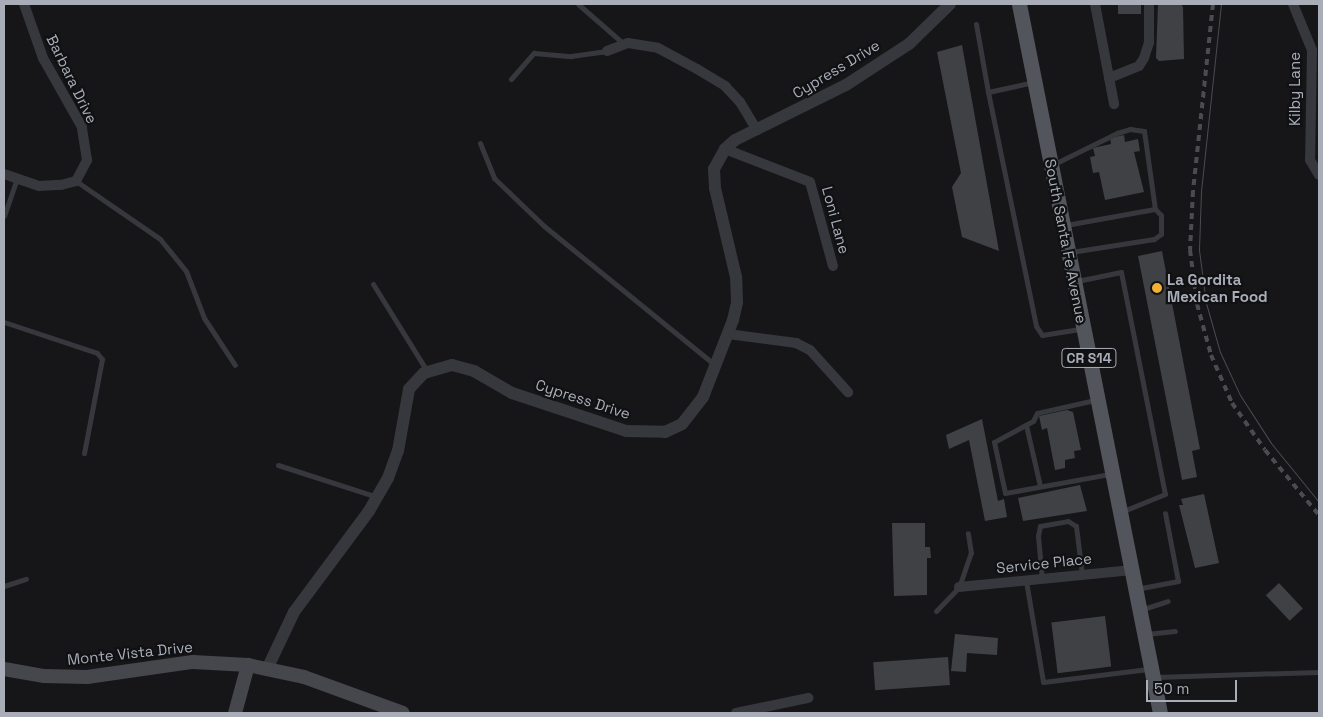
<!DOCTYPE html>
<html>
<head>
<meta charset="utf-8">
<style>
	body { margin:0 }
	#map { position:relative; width:1323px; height:717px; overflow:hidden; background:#161618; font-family:"Space Grotesk",sans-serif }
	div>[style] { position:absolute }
	.building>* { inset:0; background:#404145; transform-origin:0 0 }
	.service>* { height:5px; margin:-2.5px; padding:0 2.5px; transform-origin:2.5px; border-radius:2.5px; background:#37383d }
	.minor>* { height:10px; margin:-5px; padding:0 5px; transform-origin:5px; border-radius:5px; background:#37383d }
	.tertiary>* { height:12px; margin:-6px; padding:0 6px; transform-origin:6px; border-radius:6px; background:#37383d }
	.secondary>* { height:14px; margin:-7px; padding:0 7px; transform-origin:7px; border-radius:7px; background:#45474d }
	.primary>* { height:15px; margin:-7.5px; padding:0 7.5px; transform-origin:7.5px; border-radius:7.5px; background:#53555c }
	.tram>* { height:1px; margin:-0.5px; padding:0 0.5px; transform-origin:0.5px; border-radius:0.5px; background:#4a4c52 }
	.rail>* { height:4px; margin-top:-2px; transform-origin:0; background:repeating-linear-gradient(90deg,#4a4c52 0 6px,transparent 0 11px) }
	.dots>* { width:14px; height:14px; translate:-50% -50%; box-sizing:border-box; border:2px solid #111113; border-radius:50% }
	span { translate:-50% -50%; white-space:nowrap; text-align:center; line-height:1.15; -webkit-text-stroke:4.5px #111113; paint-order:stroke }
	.shield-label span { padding:1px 4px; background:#111113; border:1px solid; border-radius:4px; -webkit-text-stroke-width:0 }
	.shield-label { font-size:14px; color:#a8adb8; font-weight:700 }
	.street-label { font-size:15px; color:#a8adb8 }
	.poi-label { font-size:15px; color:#a8adb8; font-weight:700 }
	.left { translate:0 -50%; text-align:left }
	.frame { position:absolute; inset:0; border:5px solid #a8adb8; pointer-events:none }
	.scale { position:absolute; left:1146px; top:680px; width:91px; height:22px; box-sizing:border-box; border:2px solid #a8adb8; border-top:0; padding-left:6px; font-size:15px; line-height:18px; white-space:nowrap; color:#a8adb8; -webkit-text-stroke:4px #111113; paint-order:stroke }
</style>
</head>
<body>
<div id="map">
	<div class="building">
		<div style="left:1118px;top:4px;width:23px;height:10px"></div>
		<div style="clip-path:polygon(1158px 4px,1181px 4px,1183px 7px,1184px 59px,1159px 61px,1156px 58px)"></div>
		<div style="clip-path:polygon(962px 45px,999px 251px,962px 237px,952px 187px,961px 173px,937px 52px)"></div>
		<div style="clip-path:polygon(1124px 135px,1125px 142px,1138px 139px,1140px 151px,1134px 152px,1144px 192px,1105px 200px,1099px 172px,1093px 173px,1090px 157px,1095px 156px,1093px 148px,1111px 144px,1110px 138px)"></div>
		<div style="clip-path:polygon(1162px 251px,1200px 449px,1192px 451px,1197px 477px,1182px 480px,1138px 256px)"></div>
		<div style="clip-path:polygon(1067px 410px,1073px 412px,1081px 450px,1074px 451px,1075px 458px,1065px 460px,1065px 468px,1055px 470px,1047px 428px,1042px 430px,1039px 416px)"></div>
		<div style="clip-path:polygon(982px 419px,998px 501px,1004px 499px,1007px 517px,985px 521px,969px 440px,949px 449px,946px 435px)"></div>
		<div style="clip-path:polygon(1080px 485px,1087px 511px,1023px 521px,1018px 498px)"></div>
		<div style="clip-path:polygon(1204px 494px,1219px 563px,1195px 568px,1179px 505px,1183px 505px,1181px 499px)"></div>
		<div style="clip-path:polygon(892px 523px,925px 523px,925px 547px,930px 547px,931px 558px,927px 558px,927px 595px,894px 596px)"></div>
		<div style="left:1279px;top:583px;width:35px;height:18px;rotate:47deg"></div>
		<div style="left:1105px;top:616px;width:51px;height:54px;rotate:83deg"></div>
		<div style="clip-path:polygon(955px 634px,998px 638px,997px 655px,967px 653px,966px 672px,951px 671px)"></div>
		<div style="left:948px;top:657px;width:28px;height:75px;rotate:86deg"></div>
	</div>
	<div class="service">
		<div style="left:578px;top:4px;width:61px;rotate:41deg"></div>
		<div style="left:976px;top:24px;width:69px;rotate:80deg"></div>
		<div style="left:988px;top:92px;width:47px;rotate:-12.3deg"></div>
		<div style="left:511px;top:79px;width:35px;rotate:-49deg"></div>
		<div style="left:534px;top:53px;width:37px;rotate:5deg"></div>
		<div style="left:571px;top:56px;width:36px;rotate:-8deg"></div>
		<div style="left:988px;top:92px;width:239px;rotate:78.4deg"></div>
		<div style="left:1036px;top:326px;width:11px;rotate:56deg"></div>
		<div style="left:1042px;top:335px;width:38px;rotate:-9deg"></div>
		<div style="left:480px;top:143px;width:38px;rotate:68deg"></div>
		<div style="left:494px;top:178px;width:69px;rotate:43.8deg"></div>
		<div style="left:544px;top:226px;width:220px;rotate:39.1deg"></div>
		<div style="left:1052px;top:165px;width:72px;rotate:-26.2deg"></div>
		<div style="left:1117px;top:133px;width:14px;rotate:-17deg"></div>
		<div style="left:1130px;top:129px;width:14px;rotate:8deg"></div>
		<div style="left:1144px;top:131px;width:79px;rotate:82deg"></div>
		<div style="left:1155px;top:209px;width:8px;rotate:45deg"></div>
		<div style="left:1161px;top:215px;width:19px;rotate:90deg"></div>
		<div style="left:1161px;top:234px;width:9px;rotate:144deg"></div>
		<div style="left:1154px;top:239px;width:84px;rotate:171.1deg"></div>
		<div style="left:76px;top:181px;width:102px;rotate:34.6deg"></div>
		<div style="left:160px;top:239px;width:41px;rotate:50.9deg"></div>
		<div style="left:186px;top:271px;width:50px;rotate:69deg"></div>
		<div style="left:204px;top:318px;width:56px;rotate:56.6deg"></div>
		<div style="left:4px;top:216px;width:39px;rotate:-71deg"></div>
		<div style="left:1066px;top:225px;width:90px;rotate:-10.2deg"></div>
		<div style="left:1077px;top:281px;width:45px;rotate:-11.6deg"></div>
		<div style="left:1121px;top:272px;width:226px;rotate:78.8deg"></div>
		<div style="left:1165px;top:494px;width:48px;rotate:157.8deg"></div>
		<div style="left:373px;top:284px;width:102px;rotate:58.2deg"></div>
		<div style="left:4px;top:322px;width:98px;rotate:18.4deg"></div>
		<div style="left:97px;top:353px;width:8px;rotate:50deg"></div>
		<div style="left:102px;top:359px;width:96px;rotate:100.8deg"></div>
		<div style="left:1095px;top:400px;width:59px;rotate:167.4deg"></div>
		<div style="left:1037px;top:413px;width:9px;rotate:117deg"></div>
		<div style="left:1033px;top:421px;width:44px;rotate:151.7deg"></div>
		<div style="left:994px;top:442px;width:52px;rotate:77.8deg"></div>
		<div style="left:1005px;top:493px;width:107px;rotate:-10.3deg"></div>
		<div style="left:1026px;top:425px;width:63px;rotate:77.1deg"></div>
		<div style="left:278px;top:465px;width:104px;rotate:17.9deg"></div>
		<div style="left:1042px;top:579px;width:43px;rotate:-95.3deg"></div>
		<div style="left:1038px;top:536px;width:10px;rotate:-79deg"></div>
		<div style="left:1040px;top:526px;width:28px;rotate:-10deg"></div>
		<div style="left:1068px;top:521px;width:9px;rotate:32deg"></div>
		<div style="left:1076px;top:526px;width:49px;rotate:83deg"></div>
		<div style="left:1026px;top:581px;width:102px;rotate:80.4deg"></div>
		<div style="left:1043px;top:682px;width:106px;rotate:-7.1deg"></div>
		<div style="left:4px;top:586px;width:23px;rotate:-18deg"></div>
		<div style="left:1136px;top:589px;width:43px;rotate:-10.8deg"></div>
		<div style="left:1178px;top:581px;width:69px;rotate:-100.8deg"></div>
		<div style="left:1140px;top:610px;width:29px;rotate:-18deg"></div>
		<div style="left:936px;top:611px;width:33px;rotate:-46deg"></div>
		<div style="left:959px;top:587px;width:36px;rotate:-71deg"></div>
		<div style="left:971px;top:553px;width:20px;rotate:-99deg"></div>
		<div style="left:1146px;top:634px;width:29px;rotate:-6deg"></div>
		<div style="left:1156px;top:677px;width:163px;rotate:-1.8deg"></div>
	</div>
	<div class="minor">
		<div style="left:1095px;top:4px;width:102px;rotate:79.2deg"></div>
		<div style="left:1293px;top:4px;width:50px;rotate:67.6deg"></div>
		<div style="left:1312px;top:50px;width:110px;rotate:91deg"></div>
		<div style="left:1310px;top:160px;width:17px;rotate:59deg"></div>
		<div style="left:607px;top:51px;width:22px;rotate:-21deg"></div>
		<div style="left:628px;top:43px;width:30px;rotate:9deg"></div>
		<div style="left:658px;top:48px;width:44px;rotate:28.3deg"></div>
		<div style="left:697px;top:69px;width:33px;rotate:31deg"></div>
		<div style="left:725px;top:86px;width:22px;rotate:47deg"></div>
		<div style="left:740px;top:102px;width:33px;rotate:59deg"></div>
		<div style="left:1109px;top:78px;width:32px;rotate:-22deg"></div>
		<div style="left:1139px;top:66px;width:9px;rotate:-58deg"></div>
		<div style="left:1144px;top:58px;width:16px;rotate:-72deg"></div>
		<div style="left:1149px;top:43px;width:39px;rotate:-90deg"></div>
		<div style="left:725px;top:149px;width:91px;rotate:21.2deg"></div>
		<div style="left:810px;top:182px;width:87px;rotate:74.7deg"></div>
		<div style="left:4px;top:174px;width:37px;rotate:19deg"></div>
		<div style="left:39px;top:186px;width:22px;rotate:-3deg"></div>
		<div style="left:61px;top:185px;width:16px;rotate:-15deg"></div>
		<div style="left:76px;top:181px;width:24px;rotate:-62deg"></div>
		<div style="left:87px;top:160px;width:33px;rotate:-99deg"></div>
		<div style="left:82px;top:127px;width:79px;rotate:-119.5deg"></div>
		<div style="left:43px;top:58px;width:57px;rotate:-109.4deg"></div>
		<div style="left:728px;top:334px;width:69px;rotate:7.5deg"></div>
		<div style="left:796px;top:343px;width:16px;rotate:27deg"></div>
		<div style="left:810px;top:350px;width:57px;rotate:47.9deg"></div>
		<div style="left:959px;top:587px;width:174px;rotate:-5.6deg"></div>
		<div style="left:736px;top:713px;width:74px;rotate:-11.8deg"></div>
	</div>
	<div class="tertiary">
		<div style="left:268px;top:667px;width:61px;rotate:-64.7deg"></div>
		<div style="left:294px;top:612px;width:126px;rotate:-53.4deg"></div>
		<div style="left:369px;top:511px;width:38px;rotate:-60deg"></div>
		<div style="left:388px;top:478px;width:29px;rotate:-70deg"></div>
		<div style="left:398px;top:451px;width:63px;rotate:-79.9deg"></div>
		<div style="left:409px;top:389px;width:22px;rotate:-47deg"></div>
		<div style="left:424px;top:373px;width:29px;rotate:-16deg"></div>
		<div style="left:452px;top:365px;width:23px;rotate:15deg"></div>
		<div style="left:474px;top:371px;width:44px;rotate:30.1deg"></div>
		<div style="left:512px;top:393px;width:120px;rotate:18.4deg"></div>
		<div style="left:626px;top:431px;width:39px;rotate:1deg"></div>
		<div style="left:665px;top:432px;width:19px;rotate:-25deg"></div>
		<div style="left:682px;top:424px;width:34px;rotate:-52deg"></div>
		<div style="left:703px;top:397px;width:83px;rotate:-68.7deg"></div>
		<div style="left:733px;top:320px;width:18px;rotate:-77deg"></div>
		<div style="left:737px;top:302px;width:25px;rotate:-92deg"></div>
		<div style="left:736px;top:277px;width:91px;rotate:-103.3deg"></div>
		<div style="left:715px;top:188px;width:19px;rotate:-93deg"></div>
		<div style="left:714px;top:169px;width:23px;rotate:-61deg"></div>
		<div style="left:725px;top:149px;width:13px;rotate:-42deg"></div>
		<div style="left:735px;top:140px;width:124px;rotate:-26.4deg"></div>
		<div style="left:846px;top:85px;width:75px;rotate:-33.1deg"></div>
		<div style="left:909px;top:44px;width:57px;rotate:-44.3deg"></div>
	</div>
	<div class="secondary">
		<div style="left:4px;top:669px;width:41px;rotate:9.9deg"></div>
		<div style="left:44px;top:676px;width:43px;rotate:1.3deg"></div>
		<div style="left:87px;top:677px;width:107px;rotate:-8.1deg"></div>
		<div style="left:193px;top:662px;width:55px;rotate:3.1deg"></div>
		<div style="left:248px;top:665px;width:57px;rotate:12.1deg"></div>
		<div style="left:304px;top:677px;width:105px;rotate:20deg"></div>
		<div style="left:235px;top:713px;width:50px;rotate:-74.8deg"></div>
	</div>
	<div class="primary">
		<div style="left:1019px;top:4px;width:723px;rotate:78.75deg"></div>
	</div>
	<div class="tram">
		<div style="left:1221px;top:4px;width:189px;rotate:96.1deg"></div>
		<div style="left:1201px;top:192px;width:58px;rotate:92deg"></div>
		<div style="left:1199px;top:250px;width:53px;rotate:82.5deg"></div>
		<div style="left:1206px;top:303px;width:51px;rotate:74.1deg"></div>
		<div style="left:1220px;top:352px;width:47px;rotate:65.1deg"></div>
		<div style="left:1240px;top:395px;width:57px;rotate:57.1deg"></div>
		<div style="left:1271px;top:443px;width:76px;rotate:50.9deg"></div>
	</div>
	<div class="rail">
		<div style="left:1213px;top:4px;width:188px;rotate:96.1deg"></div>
		<div style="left:1193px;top:191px;width:59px;rotate:92.9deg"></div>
		<div style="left:1190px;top:250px;width:54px;rotate:82.6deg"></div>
		<div style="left:1197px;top:304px;width:53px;rotate:74.6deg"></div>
		<div style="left:1211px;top:355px;width:52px;rotate:66.4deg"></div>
		<div style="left:1232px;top:403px;width:57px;rotate:54.9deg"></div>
		<div style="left:1265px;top:450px;width:85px;rotate:50.3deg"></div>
	</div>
	<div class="dots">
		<div style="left:1157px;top:288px;background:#f2b134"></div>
	</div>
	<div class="shield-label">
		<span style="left:1089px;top:358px">CR S14</span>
	</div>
	<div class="street-label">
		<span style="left:836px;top:69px;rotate:-31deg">Cypress Drive</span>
		<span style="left:72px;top:79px;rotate:64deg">Barbara Drive</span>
		<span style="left:1295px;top:89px;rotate:-90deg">Kilby Lane</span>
		<span style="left:836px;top:220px;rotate:75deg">Loni Lane</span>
		<span style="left:1066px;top:241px;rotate:79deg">South Santa Fe Avenue</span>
		<span style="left:583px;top:399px;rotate:18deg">Cypress Drive</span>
		<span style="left:1044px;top:563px;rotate:-6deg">Service Place</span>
		<span style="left:130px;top:653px;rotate:-6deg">Monte Vista Drive</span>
	</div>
	<div class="poi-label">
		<span class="left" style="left:1167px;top:288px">La Gordita<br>Mexican Food</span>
	</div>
	<div class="frame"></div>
	<div class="scale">50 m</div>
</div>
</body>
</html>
